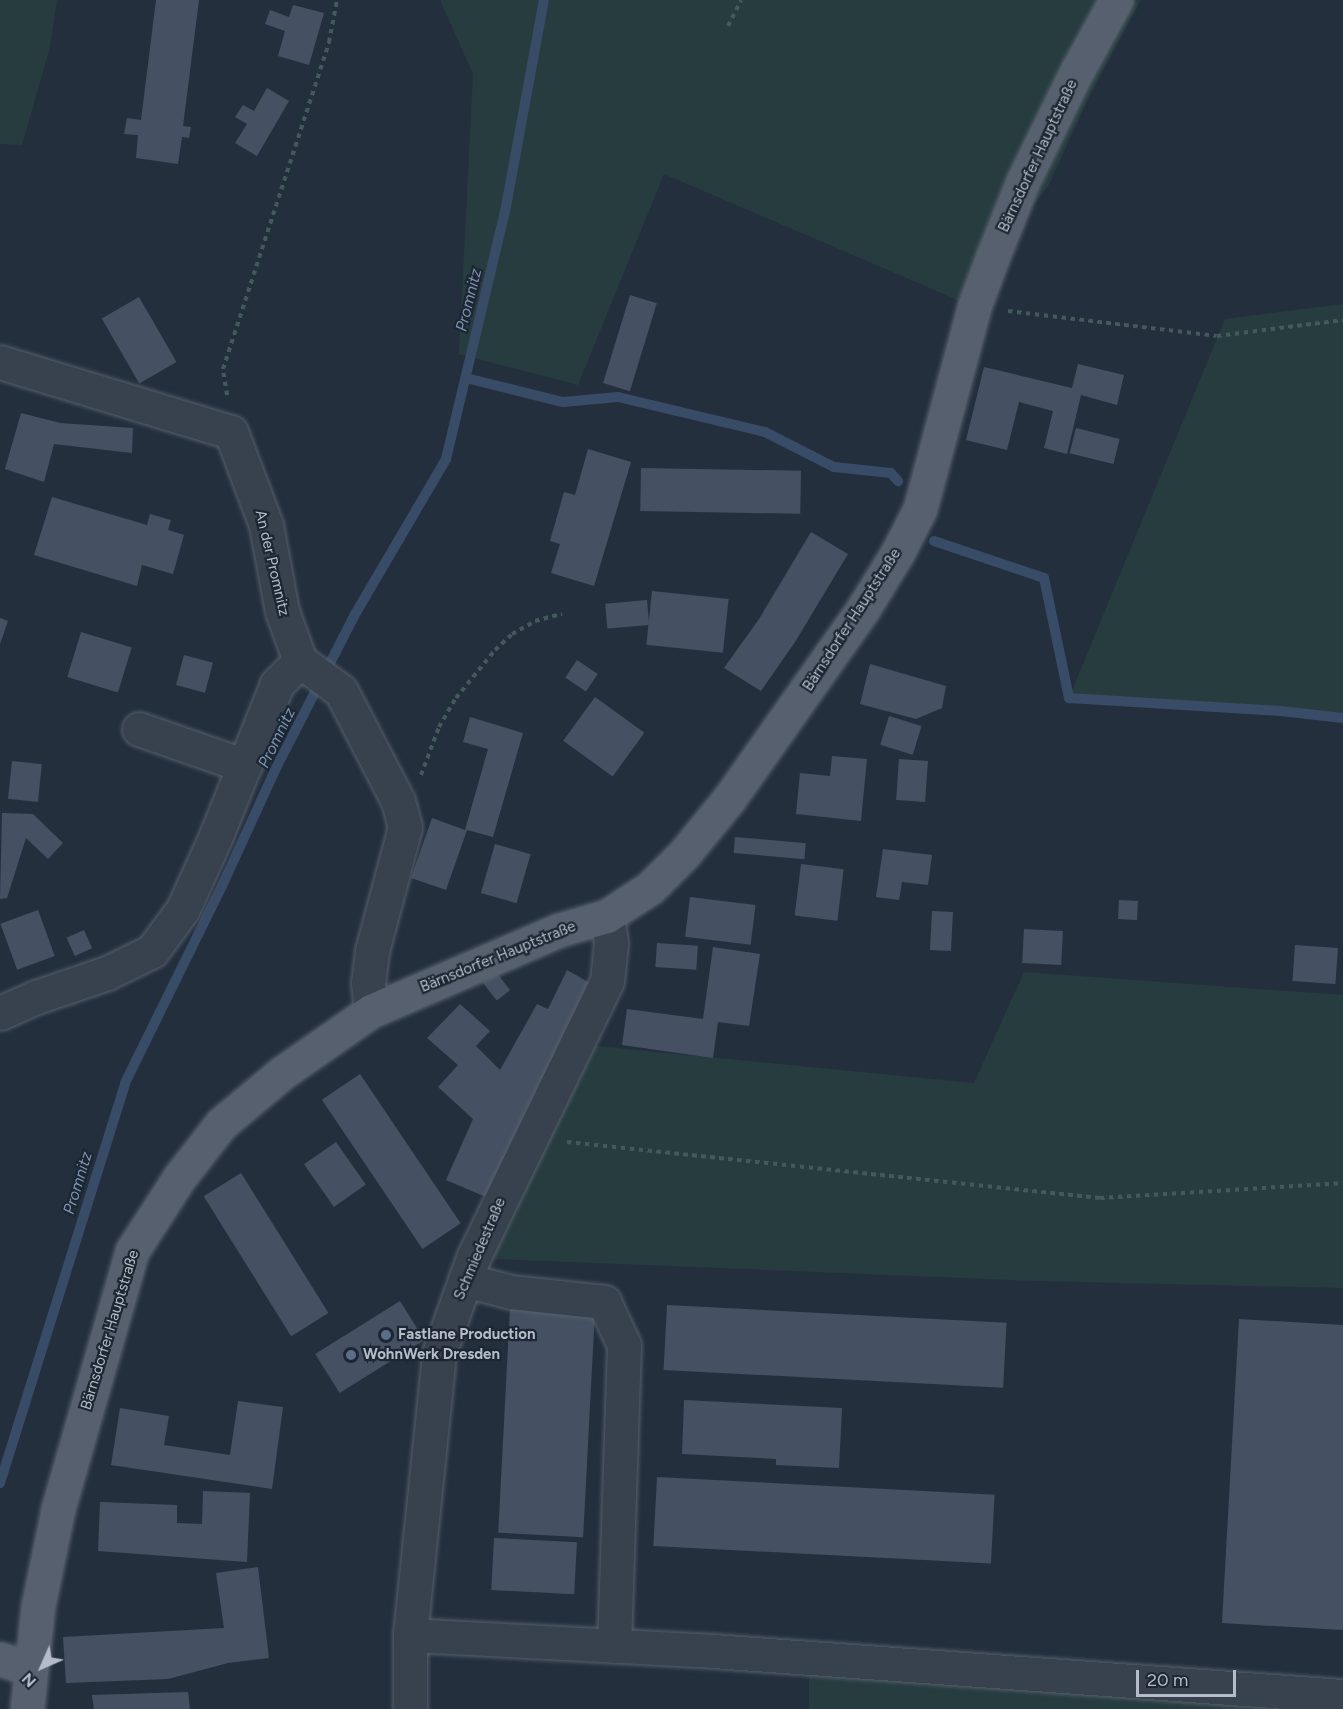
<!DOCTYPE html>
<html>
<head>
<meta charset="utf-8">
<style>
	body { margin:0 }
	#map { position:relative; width:1343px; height:1709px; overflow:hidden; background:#242f3e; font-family:Figtree,sans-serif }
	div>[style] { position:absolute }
	.green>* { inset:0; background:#263c3f }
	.stream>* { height:10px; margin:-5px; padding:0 5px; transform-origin:5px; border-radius:5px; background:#394c67 }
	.building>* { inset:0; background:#455162; transform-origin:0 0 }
	.path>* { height:4px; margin-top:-2px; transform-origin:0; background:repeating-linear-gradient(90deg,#44595c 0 4.5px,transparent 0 9px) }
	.roads { filter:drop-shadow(0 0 2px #565f6c) drop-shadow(0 0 2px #565f6c) }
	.minor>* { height:33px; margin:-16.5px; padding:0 16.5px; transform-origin:16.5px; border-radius:16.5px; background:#38414e }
	.major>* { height:33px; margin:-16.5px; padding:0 16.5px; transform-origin:16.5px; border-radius:16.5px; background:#56606e }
	.dots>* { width:16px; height:16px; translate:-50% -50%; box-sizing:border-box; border:3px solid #1d2633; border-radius:50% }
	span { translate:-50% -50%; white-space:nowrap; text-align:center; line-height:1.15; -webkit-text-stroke:4.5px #1d2633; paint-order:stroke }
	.street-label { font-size:15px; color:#b4bcc9 }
	.poi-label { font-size:15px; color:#b4bcc9; font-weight:700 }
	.left { translate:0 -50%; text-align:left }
	.water-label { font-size:16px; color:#7c92b1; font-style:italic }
	.north { position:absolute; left:12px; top:1637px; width:60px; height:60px; -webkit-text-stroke:4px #1d2633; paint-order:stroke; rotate:225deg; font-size:16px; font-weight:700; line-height:24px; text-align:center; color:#b4bcc9 }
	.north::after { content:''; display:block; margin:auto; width:21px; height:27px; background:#b4bcc9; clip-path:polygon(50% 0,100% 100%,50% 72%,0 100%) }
	.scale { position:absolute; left:1136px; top:1670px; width:100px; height:27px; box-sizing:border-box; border:3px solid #b4bcc9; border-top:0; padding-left:8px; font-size:18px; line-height:21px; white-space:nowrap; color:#b4bcc9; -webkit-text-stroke:4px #1d2633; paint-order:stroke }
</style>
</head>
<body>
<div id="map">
	<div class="green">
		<div style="clip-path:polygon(0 0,57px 0,50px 47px,22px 145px,0 144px)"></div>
		<div style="clip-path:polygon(440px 0,1141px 0,1089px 97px,1049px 185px,993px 256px,974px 307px,664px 174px,578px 385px,459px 354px,473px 74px)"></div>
		<div style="clip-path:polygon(1343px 304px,1343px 718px,1281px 711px,1069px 698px,1225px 319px)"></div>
		<div style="clip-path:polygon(1024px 972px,1343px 995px,1343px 1288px,1037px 1281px,473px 1258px,586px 1045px,974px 1083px)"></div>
		<div style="clip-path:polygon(809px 1666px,1343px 1709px,809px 1709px)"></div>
	</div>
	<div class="stream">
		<div style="left:466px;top:378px;width:100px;rotate:13.9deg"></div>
		<div style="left:563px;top:402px;width:55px;rotate:-5.2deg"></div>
		<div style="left:618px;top:397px;width:151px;rotate:13.4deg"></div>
		<div style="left:765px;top:432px;width:77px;rotate:26.9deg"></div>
		<div style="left:834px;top:467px;width:57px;rotate:6deg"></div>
		<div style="left:891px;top:473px;width:11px;rotate:49deg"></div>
		<div style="left:934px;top:541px;width:116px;rotate:18.6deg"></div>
		<div style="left:1044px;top:578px;width:123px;rotate:78.2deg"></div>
		<div style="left:1069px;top:698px;width:212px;rotate:3.5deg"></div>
		<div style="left:1281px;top:711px;width:62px;rotate:6.4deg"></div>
		<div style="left:0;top:1483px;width:419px;rotate:-72.6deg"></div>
		<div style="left:125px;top:1083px;width:220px;rotate:-63.8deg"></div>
		<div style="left:222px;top:886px;width:128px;rotate:-65.4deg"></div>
		<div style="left:275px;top:770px;width:173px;rotate:-62.8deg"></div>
		<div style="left:354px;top:616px;width:182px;rotate:-59.6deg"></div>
		<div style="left:446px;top:459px;width:254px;rotate:-76.6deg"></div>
		<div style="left:505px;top:212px;width:216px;rotate:-79.6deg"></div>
	</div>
	<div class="building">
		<div style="clip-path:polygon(156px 0,199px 0,183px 126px,191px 127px,189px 138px,182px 137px,178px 164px,136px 158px,138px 135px,124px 134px,127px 118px,141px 120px)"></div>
		<div style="clip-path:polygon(293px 5px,324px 13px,309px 65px,278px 56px,285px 31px,265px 24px,270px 10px,289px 17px)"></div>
		<div style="clip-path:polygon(267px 88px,289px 101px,257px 156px,235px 143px,247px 124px,235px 117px,243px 105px,254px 111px)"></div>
		<div style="left:630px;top:295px;width:28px;height:92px;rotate:17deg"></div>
		<div style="left:139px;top:297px;width:75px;height:43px;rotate:60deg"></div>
		<div style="clip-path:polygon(1078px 364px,1124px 375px,1117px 405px,1081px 395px,1067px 454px,1044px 448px,1053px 411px,1019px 402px,1007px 450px,966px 440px,984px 367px,1072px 388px)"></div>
		<div style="clip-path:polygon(21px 413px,60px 423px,133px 428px,132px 453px,54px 444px,44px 482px,5px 469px)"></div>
		<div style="left:1076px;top:428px;width:45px;height:26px;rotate:14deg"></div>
		<div style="clip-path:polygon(588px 449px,631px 462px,594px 586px,551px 573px,560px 544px,550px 541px,564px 492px,575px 495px)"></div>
		<div style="left:641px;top:468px;width:160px;height:43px;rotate:1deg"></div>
		<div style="clip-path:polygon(52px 497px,147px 525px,150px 514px,171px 520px,168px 530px,184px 535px,173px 574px,142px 565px,137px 586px,34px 555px)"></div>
		<div style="clip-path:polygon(811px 532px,848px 554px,795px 642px,761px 691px,724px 668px,759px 619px)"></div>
		<div style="left:652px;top:591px;width:77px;height:54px;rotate:6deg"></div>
		<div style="left:647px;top:600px;width:25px;height:42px;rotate:85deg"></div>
		<div style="clip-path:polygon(0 618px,8px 621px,0 644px)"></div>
		<div style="left:81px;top:632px;width:53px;height:47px;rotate:17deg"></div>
		<div style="left:184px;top:655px;width:30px;height:31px;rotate:15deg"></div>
		<div style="left:577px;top:660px;width:25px;height:21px;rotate:34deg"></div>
		<div style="clip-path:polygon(870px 664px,946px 686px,942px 708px,916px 719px,860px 704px)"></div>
		<div style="left:595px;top:697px;width:61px;height:54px;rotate:36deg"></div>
		<div style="left:889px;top:716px;width:34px;height:30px;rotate:17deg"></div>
		<div style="clip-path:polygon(470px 717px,523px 733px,493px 837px,467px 830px,446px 890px,411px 878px,432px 818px,465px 830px,488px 749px,463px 742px)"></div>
		<div style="clip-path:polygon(832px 756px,867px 759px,861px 821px,796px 814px,800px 773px,830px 776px)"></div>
		<div style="left:899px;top:759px;width:29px;height:41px;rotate:4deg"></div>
		<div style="left:12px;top:761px;width:30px;height:38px;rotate:6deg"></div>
		<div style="clip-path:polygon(2px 813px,33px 814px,63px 843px,48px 859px,26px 838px,7px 898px,0 899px)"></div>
		<div style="left:735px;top:837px;width:71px;height:16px;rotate:5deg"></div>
		<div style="left:495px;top:844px;width:37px;height:51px;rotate:16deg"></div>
		<div style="clip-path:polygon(883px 849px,932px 855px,928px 885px,902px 882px,899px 900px,876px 897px)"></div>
		<div style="left:801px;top:864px;width:43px;height:52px;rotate:7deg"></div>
		<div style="left:690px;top:897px;width:66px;height:40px;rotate:7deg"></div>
		<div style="left:1119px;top:900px;width:19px;height:19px;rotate:3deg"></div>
		<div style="left:38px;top:910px;width:49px;height:40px;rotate:70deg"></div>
		<div style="left:932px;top:911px;width:21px;height:39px;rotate:3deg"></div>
		<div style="left:1024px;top:929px;width:39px;height:34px;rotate:3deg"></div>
		<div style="left:84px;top:930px;width:20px;height:19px;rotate:66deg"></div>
		<div style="left:657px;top:943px;width:41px;height:24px;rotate:4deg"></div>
		<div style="left:1295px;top:945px;width:43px;height:36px;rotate:4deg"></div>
		<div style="clip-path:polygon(713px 947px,760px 954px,749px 1026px,718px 1022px,713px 1058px,622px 1045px,627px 1009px,703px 1019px)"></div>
		<div style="clip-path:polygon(567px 970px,590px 983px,486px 1197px,446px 1180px,473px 1119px,438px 1087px,458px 1065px,427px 1038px,460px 1004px,490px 1031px,476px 1046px,500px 1070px,537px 1004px,548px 1009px)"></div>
		<div style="left:496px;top:972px;width:23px;height:17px;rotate:52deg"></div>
		<div style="left:360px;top:1074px;width:180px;height:46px;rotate:56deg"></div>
		<div style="left:336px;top:1142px;width:52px;height:39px;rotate:55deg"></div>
		<div style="left:241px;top:1173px;width:165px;height:44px;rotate:58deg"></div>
		<div style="left:400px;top:1301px;width:46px;height:100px;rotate:58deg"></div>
		<div style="left:667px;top:1305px;width:340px;height:65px;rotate:3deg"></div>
		<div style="left:510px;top:1308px;width:85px;height:225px;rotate:3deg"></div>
		<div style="clip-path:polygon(1239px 1319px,1343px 1325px,1343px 1630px,1222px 1623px)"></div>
		<div style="clip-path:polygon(684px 1400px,842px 1408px,839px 1468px,776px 1465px,776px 1459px,682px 1454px)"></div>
		<div style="clip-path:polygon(238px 1401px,283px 1407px,272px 1489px,111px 1465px,120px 1408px,169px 1416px,164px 1445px,230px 1455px)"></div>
		<div style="left:657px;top:1477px;width:338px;height:69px;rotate:3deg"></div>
		<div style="clip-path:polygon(203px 1491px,250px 1493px,247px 1562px,98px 1551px,100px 1502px,177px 1505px,177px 1523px,202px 1524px)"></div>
		<div style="left:494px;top:1538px;width:83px;height:52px;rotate:3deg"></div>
		<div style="clip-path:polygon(258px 1567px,269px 1658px,228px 1663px,168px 1679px,66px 1683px,63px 1637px,224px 1628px,216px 1573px)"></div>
		<div style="clip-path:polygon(188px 1692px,190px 1709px,94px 1709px,92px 1695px)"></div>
	</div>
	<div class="path">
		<div style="left:728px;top:26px;width:29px;rotate:-63deg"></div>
		<div style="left:1008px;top:311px;width:210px;rotate:6.8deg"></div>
		<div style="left:1217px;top:336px;width:127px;rotate:-7.2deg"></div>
		<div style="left:227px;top:395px;width:26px;rotate:-99deg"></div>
		<div style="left:223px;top:369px;width:344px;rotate:-72deg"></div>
		<div style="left:329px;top:42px;width:43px;rotate:-79.2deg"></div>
		<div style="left:421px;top:775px;width:51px;rotate:-69.4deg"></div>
		<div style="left:439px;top:727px;width:34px;rotate:-60deg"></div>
		<div style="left:456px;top:698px;width:62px;rotate:-50.9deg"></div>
		<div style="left:495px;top:650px;width:23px;rotate:-43deg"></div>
		<div style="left:512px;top:634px;width:26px;rotate:-29deg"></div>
		<div style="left:535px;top:621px;width:28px;rotate:-15deg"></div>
		<div style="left:567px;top:1142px;width:536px;rotate:6deg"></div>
		<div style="left:1100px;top:1198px;width:243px;rotate:-3.5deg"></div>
	</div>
	<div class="roads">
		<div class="minor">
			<div style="left:0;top:362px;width:241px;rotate:16.9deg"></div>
			<div style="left:231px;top:432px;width:99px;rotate:69.4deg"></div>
			<div style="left:266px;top:525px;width:87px;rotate:79.5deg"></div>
			<div style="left:282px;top:611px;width:53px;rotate:70.2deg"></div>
			<div style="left:300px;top:661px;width:33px;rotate:135deg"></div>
			<div style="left:277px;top:684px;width:164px;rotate:111.9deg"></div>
			<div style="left:216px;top:836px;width:80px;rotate:114.3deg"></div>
			<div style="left:183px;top:909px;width:52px;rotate:126.4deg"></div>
			<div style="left:152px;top:951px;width:50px;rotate:153.9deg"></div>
			<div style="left:107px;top:973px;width:75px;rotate:161.3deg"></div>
			<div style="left:36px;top:997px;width:39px;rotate:156deg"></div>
			<div style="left:300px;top:661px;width:51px;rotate:36.2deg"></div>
			<div style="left:341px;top:691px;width:124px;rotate:62.6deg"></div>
			<div style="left:398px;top:801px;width:27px;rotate:75deg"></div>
			<div style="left:405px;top:827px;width:128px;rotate:104.9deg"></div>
			<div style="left:372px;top:951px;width:32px;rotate:97deg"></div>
			<div style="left:368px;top:983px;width:28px;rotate:84deg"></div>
			<div style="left:139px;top:729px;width:112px;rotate:19.2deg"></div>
			<div style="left:465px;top:1280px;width:48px;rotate:14.6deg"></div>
			<div style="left:511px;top:1292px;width:94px;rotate:6.1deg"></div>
			<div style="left:604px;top:1302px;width:47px;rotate:65.1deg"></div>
			<div style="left:624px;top:1345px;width:301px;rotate:91.9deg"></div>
			<div style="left:410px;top:1635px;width:303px;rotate:3deg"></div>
			<div style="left:713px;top:1651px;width:632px;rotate:4.09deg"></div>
			<div style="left:410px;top:1709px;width:74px;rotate:-90deg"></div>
			<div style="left:410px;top:1635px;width:283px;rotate:-84.1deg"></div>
			<div style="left:439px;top:1353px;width:101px;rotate:-70.3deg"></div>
			<div style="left:473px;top:1258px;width:308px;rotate:-64.2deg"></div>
			<div style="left:607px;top:981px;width:39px;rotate:-84deg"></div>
			<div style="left:611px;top:942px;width:26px;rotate:-99deg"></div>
		</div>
		<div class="major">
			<div style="left:0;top:1659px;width:32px;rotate:18deg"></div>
			<div style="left:27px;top:1709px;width:104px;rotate:-83.9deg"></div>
			<div style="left:38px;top:1606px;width:99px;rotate:-78.3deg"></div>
			<div style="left:58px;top:1509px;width:268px;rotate:-74deg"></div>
			<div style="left:132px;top:1251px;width:87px;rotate:-57.2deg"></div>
			<div style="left:179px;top:1178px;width:68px;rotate:-52.1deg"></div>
			<div style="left:221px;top:1124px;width:80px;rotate:-39.9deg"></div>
			<div style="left:282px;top:1073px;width:108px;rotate:-34.9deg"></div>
			<div style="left:371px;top:1011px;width:205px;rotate:-23.3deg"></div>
			<div style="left:559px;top:930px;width:50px;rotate:-16.3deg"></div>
			<div style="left:607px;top:916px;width:51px;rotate:-33.1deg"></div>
			<div style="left:650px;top:888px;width:48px;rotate:-45deg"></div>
			<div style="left:684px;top:854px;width:71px;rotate:-50.7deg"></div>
			<div style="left:729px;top:799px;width:232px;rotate:-54.8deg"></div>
			<div style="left:863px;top:609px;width:67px;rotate:-58.4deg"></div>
			<div style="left:898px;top:552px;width:48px;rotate:-62.9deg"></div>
			<div style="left:920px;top:509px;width:209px;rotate:-75deg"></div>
			<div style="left:974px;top:307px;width:54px;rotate:-69.6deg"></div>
			<div style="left:993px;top:256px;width:81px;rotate:-68.2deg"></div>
			<div style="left:1023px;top:181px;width:123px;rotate:-63.9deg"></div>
			<div style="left:1077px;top:71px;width:81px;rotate:-61.2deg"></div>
		</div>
	</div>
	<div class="dots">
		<div style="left:386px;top:1335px;background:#5c6f8a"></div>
		<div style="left:351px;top:1355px;background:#5c6f8a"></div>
	</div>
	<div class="street-label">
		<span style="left:1038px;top:156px;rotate:-65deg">Bärnsdorfer Hauptstraße</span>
		<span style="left:272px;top:563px;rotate:77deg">An der Promnitz</span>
		<span style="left:852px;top:620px;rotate:-57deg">Bärnsdorfer Hauptstraße</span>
		<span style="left:498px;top:957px;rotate:-22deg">Bärnsdorfer Hauptstraße</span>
		<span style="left:480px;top:1249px;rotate:-67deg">Schmiedestraße</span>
		<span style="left:110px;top:1330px;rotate:-73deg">Bärnsdorfer Hauptstraße</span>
	</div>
	<div class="poi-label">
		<span class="left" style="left:398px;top:1335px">Fastlane Production</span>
		<span class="left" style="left:363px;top:1355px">WohnWerk Dresden</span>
	</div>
	<div class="water-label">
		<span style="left:469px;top:300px;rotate:-76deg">Promnitz</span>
		<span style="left:277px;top:738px;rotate:-64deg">Promnitz</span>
		<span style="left:78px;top:1183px;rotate:-73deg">Promnitz</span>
	</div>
	<div class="north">N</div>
	<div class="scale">20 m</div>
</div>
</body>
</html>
